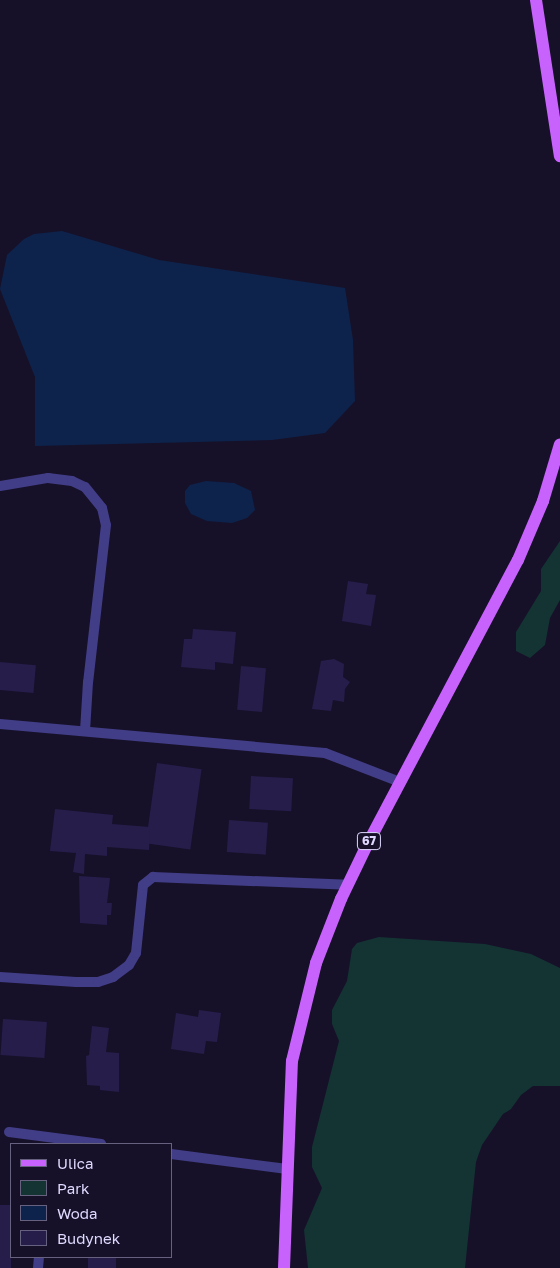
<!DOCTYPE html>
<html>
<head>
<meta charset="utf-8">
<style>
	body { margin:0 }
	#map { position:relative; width:560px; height:1268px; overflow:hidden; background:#161129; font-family:"Golos Text",sans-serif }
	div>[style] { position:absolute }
	.green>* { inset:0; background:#143333 }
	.water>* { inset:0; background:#0e234b }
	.building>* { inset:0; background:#271d4a; transform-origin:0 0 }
	.service>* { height:10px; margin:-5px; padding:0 5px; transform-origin:5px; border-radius:5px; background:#423d87 }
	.primary>* { height:12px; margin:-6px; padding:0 6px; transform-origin:6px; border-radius:6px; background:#c862fc }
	span { translate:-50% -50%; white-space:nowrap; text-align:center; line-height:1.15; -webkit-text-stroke:4px #161129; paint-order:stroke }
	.shield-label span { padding:1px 4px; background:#161129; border:1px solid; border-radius:4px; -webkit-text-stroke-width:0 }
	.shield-label { font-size:12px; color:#dfd9fe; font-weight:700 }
	.legend { position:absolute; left:10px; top:1143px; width:162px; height:115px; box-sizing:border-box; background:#161129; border:1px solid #66617e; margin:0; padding:6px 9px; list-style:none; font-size:15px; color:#dfd9fe }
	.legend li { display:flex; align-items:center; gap:10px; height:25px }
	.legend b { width:25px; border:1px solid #66617e }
</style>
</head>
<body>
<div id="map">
	<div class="green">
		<div style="clip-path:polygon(560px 541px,560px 600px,550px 618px,545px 645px,530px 658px,516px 651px,516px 632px,541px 591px,541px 569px)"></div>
		<div style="clip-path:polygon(379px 937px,485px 944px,531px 954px,560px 968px,560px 1086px,533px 1086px,521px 1095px,511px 1109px,503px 1114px,482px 1145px,476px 1162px,465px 1268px,308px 1268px,304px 1230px,322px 1188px,312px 1167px,312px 1147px,339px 1041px,332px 1024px,332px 1010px,347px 981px,352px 949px,357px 943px)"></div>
	</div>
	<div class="water">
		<div style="clip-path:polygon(62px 231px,159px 260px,345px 288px,353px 340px,355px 401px,325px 433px,272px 440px,35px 446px,35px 377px,0 289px,7px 255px,24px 239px,34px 234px)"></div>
		<div style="clip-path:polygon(206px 481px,234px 483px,251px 491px,255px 510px,247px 518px,232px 523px,207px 521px,191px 514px,185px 503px,185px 491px,190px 485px)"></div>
	</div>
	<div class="building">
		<div style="clip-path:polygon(348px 581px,368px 584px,366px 594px,376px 595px,371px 626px,342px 621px)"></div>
		<div style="clip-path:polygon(193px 629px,236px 632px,233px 664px,215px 662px,215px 670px,181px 667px,184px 639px,192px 639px)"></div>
		<div style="clip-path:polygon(334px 659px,344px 664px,343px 677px,350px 682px,345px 689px,344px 702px,333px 700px,331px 711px,312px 709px,321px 661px)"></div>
		<div style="left:0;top:662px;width:36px;height:28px;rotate:5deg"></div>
		<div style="left:241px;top:666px;width:25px;height:44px;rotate:5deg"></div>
		<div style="left:157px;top:763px;width:45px;height:81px;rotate:8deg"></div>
		<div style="left:251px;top:776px;width:42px;height:33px;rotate:3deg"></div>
		<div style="clip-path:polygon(55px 809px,113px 815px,112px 824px,150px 827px,149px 850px,107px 847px,107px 856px,85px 854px,84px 874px,73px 872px,76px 853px,50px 851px)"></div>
		<div style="left:229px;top:820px;width:39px;height:32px;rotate:4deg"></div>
		<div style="clip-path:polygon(79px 876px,110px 878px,107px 903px,112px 903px,111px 915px,107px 915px,107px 925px,80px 923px)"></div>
		<div style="clip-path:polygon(199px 1010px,221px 1013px,217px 1042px,206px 1041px,204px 1054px,171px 1049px,176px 1013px,198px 1017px)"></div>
		<div style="left:3px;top:1019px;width:44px;height:36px;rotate:4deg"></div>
		<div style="clip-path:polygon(92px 1026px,109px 1028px,106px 1052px,119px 1053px,119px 1092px,100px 1090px,100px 1086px,87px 1085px,86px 1056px,89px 1055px)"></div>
		<div style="left:0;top:1205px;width:11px;height:63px"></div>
		<div style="left:88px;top:1257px;width:28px;height:11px"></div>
	</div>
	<div class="service">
		<div style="left:0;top:486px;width:49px;rotate:-9.5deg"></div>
		<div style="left:48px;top:478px;width:24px;rotate:7deg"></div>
		<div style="left:72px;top:481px;width:14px;rotate:25deg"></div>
		<div style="left:85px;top:487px;width:27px;rotate:51deg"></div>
		<div style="left:102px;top:508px;width:17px;rotate:77deg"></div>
		<div style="left:106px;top:525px;width:158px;rotate:96.5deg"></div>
		<div style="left:88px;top:682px;width:49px;rotate:93.5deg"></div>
		<div style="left:0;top:724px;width:326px;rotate:5.1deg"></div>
		<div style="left:325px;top:753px;width:80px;rotate:21.1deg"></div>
		<div style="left:0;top:977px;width:76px;rotate:3.8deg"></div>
		<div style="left:76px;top:982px;width:22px"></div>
		<div style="left:98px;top:982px;width:16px;rotate:-18deg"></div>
		<div style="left:113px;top:977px;width:20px;rotate:-37deg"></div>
		<div style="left:129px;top:965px;width:14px;rotate:-60deg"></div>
		<div style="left:136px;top:953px;width:68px;rotate:-84.1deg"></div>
		<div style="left:143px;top:885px;width:13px;rotate:-39deg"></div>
		<div style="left:153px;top:877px;width:195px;rotate:2.3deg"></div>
		<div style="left:9px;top:1132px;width:93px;rotate:7.4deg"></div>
		<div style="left:171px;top:1154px;width:117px;rotate:7.4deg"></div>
		<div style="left:38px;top:1268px;width:11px;rotate:-85deg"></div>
	</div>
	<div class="primary">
		<div style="left:536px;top:0;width:158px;rotate:81.3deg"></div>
		<div style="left:284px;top:1268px;width:207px;rotate:-87.8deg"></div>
		<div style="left:292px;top:1061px;width:101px;rotate:-76.2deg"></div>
		<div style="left:316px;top:963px;width:69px;rotate:-68.7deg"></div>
		<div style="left:341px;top:899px;width:62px;rotate:-64.3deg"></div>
		<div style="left:368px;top:843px;width:320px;rotate:-62.1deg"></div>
		<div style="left:518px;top:560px;width:64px;rotate:-67deg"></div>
		<div style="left:543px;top:501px;width:59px;rotate:-73.4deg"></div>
	</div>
	<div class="shield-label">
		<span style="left:369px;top:841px">67</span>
	</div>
	<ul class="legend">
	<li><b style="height:6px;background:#c862fc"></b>Ulica</li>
	<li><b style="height:14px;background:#143333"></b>Park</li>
	<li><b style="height:14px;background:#0e234b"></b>Woda</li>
	<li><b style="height:14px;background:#271d4a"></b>Budynek</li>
	</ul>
</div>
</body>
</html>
